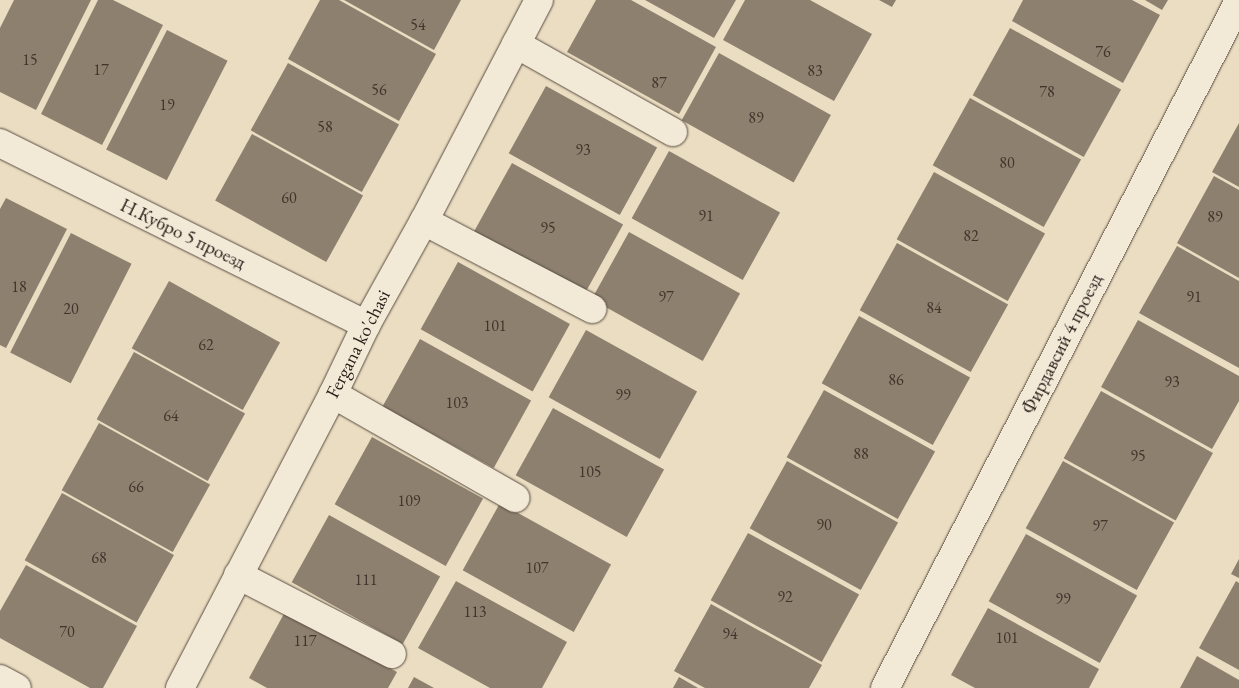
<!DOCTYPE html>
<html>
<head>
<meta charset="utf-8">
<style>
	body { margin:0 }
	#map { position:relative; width:1239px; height:688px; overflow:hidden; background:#ebddc1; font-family:"EB Garamond",serif }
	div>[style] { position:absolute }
	.building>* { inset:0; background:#8d806f; transform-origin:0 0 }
	.roads { filter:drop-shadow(0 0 1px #584c41) drop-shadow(0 0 1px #584c41) }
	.minor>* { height:28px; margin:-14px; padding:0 14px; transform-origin:14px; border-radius:14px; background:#f2e9d7 }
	span { translate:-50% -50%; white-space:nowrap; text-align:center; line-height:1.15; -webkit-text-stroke:4px #f2e9d7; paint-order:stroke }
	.number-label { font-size:16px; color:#40342c }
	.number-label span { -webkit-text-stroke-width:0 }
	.street-label { font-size:19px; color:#271b16 }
</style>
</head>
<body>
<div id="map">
	<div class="building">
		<div style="clip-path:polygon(14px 0,91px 0,36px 110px,0 92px,0 28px)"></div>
		<div style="clip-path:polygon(98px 0,113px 0,163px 25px,102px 145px,41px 114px)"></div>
		<div style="clip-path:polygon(320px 0,339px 0,436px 54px,399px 121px,288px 59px)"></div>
		<div style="clip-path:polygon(344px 0,461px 0,434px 50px)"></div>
		<div style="clip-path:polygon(596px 0,631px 0,716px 47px,679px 114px,567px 52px)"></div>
		<div style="clip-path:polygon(645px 0,736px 0,714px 38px)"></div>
		<div style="clip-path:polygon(745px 0,810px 0,872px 34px,834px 101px,723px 40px)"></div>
		<div style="clip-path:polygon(879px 0,896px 0,892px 7px)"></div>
		<div style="clip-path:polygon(1023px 0,1132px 0,1160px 15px,1123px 83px,1012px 21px)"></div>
		<div style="clip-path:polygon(1145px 0,1168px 0,1162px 10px)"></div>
		<div style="left:1010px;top:28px;width:127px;height:77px;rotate:29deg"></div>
		<div style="left:167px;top:30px;width:68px;height:134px;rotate:27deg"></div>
		<div style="left:719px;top:53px;width:128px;height:77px;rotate:29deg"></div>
		<div style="left:288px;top:63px;width:127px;height:77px;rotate:29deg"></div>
		<div style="left:546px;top:86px;width:127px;height:77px;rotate:29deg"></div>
		<div style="left:970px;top:98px;width:127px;height:77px;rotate:29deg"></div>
		<div style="clip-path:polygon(1239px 123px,1239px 187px,1212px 172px)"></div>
		<div style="left:252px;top:134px;width:127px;height:76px;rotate:29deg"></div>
		<div style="left:669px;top:151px;width:127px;height:77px;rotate:29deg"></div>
		<div style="left:512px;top:163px;width:127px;height:78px;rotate:29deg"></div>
		<div style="left:934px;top:172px;width:127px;height:77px;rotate:29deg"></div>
		<div style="clip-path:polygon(1214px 176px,1239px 190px,1239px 278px,1177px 243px)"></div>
		<div style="clip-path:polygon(6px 198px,67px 229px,6px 348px,0 345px,0 209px)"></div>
		<div style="left:629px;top:232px;width:127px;height:77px;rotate:29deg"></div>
		<div style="left:71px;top:233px;width:68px;height:134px;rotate:27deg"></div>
		<div style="left:897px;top:243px;width:127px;height:77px;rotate:29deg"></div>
		<div style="clip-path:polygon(1177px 246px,1239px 281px,1239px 368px,1139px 313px)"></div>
		<div style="left:458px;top:262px;width:128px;height:77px;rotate:29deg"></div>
		<div style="left:169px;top:281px;width:127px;height:77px;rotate:29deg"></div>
		<div style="left:859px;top:316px;width:127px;height:77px;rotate:29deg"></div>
		<div style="clip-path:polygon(1138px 320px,1239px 376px,1239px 401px,1212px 449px,1101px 387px)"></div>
		<div style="left:586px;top:330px;width:127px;height:77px;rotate:29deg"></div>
		<div style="left:420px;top:339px;width:127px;height:77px;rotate:29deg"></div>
		<div style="left:134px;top:352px;width:127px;height:77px;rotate:29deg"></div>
		<div style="left:824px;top:390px;width:127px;height:77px;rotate:29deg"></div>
		<div style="left:1101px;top:391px;width:128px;height:77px;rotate:29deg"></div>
		<div style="left:553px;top:408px;width:127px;height:77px;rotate:29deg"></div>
		<div style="left:99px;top:423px;width:127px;height:77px;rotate:29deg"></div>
		<div style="left:372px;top:437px;width:127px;height:77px;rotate:29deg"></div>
		<div style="left:787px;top:461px;width:127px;height:77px;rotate:29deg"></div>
		<div style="left:1063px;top:461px;width:127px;height:77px;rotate:29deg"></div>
		<div style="left:62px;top:493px;width:128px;height:77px;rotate:29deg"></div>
		<div style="left:500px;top:503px;width:127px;height:77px;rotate:29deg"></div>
		<div style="left:329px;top:515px;width:127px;height:77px;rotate:29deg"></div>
		<div style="left:748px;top:533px;width:127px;height:77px;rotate:29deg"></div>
		<div style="left:1026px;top:534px;width:127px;height:77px;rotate:29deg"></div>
		<div style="clip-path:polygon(1239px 559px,1239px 578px,1231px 574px)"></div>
		<div style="clip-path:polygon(26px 565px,137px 626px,103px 688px,90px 688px,0 638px,0 611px)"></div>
		<div style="clip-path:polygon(456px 581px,567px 642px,542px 688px,490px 688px,418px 648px)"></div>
		<div style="clip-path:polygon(1236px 581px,1239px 583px,1239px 670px,1199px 648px)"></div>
		<div style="clip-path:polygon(711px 604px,822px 665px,809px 688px,705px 688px,674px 671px)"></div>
		<div style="clip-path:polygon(988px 608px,1099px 669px,1089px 688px,975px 688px,951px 675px)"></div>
		<div style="clip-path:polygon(286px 610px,397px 672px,388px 688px,267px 688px,249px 678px)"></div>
		<div style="clip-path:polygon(1197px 656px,1239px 680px,1239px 688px,1180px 688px)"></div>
		<div style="clip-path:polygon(414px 677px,434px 688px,408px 688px)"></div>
		<div style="clip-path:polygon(679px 677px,698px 688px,673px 688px)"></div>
	</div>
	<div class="roads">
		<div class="minor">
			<div style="left:516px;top:44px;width:180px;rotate:29.3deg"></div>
			<div style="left:0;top:143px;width:409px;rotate:26.4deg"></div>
			<div style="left:424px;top:221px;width:190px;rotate:27.6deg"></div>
			<div style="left:333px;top:394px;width:210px;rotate:29.7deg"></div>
			<div style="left:238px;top:575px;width:173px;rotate:27.2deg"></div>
			<div style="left:0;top:679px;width:19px;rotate:28deg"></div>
			<div style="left:180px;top:688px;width:331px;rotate:-62.5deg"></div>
			<div style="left:333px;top:394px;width:76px;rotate:-64.4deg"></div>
			<div style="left:366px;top:325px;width:119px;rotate:-60.9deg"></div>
			<div style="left:424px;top:221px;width:249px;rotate:-62.5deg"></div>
			<div style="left:885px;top:688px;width:773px;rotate:-62.74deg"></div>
		</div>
	</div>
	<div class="number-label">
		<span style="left:418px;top:25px">54</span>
		<span style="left:1103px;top:52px">76</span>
		<span style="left:30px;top:60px">15</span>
		<span style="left:101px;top:70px">17</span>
		<span style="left:815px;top:71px">83</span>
		<span style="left:659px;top:83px">87</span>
		<span style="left:379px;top:90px">56</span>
		<span style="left:1047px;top:92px">78</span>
		<span style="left:167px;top:105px">19</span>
		<span style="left:756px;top:118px">89</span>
		<span style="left:325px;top:127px">58</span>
		<span style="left:583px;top:150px">93</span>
		<span style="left:1007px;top:163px">80</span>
		<span style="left:289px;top:198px">60</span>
		<span style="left:706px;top:216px">91</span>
		<span style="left:1215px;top:217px">89</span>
		<span style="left:548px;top:228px">95</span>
		<span style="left:971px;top:236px">82</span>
		<span style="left:19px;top:287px">18</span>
		<span style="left:666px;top:297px">97</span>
		<span style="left:1194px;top:297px">91</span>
		<span style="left:934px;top:308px">84</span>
		<span style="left:71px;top:309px">20</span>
		<span style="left:495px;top:326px">101</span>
		<span style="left:206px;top:345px">62</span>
		<span style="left:896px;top:380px">86</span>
		<span style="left:1172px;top:382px">93</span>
		<span style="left:623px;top:395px">99</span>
		<span style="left:457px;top:403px">103</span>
		<span style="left:171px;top:416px">64</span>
		<span style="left:861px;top:454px">88</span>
		<span style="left:1138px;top:456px">95</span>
		<span style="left:590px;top:472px">105</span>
		<span style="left:136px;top:487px">66</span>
		<span style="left:409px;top:501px">109</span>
		<span style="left:824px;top:525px">90</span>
		<span style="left:1100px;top:526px">97</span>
		<span style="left:99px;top:558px">68</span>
		<span style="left:537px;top:568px">107</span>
		<span style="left:366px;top:580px">111</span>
		<span style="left:785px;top:597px">92</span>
		<span style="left:1063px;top:599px">99</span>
		<span style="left:475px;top:612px">113</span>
		<span style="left:67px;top:632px">70</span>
		<span style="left:730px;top:634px">94</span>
		<span style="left:1007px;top:638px">101</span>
		<span style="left:305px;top:641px">117</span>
	</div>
	<div class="street-label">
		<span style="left:183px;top:234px;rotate:26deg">Н.Кубро 5 проезд</span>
		<span style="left:358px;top:344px;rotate:-63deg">Fergana ko'chasi</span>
		<span style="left:1062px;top:344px;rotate:-63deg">Фирдавсий 4 проезд</span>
	</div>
</div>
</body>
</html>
